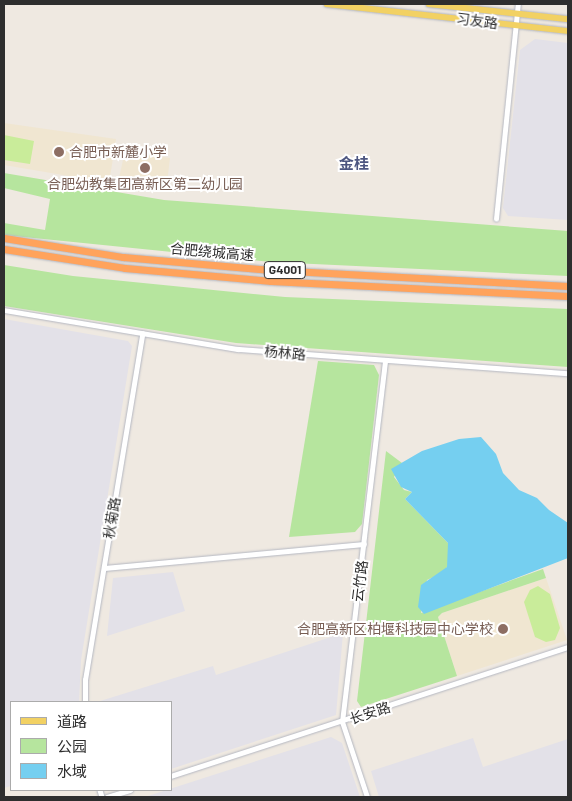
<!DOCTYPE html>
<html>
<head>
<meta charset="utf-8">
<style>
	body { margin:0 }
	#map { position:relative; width:572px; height:801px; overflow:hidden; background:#efe9e1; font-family:Barlow,"Noto Sans SC",sans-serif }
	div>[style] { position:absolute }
	.industrial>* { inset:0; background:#e3e1e8 }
	.education>* { inset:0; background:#f0e6d1 }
	.green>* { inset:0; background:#b6e59e }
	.pitch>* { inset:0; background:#c9ec9a }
	.water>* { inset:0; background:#75cff0 }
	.roads { filter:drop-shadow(0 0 1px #b4b7c1) drop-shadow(0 0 1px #b4b7c1) }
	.tertiary>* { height:4.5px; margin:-2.25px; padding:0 2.25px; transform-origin:2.25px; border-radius:2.25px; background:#fff }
	.primary>* { height:5.5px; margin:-2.75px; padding:0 2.75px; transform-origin:2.75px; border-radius:2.75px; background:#f2d163 }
	.motorway>* { height:7px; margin:-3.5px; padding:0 3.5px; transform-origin:3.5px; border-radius:3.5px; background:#ffa35c }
	.dots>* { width:14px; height:14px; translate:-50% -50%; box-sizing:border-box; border:2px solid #fff; border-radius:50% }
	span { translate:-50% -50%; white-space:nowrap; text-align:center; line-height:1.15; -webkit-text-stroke:4px #fff; paint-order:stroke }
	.shield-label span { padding:1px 4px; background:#fff; border:1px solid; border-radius:4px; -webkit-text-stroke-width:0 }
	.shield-label { font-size:12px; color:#2e2e2e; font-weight:700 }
	.street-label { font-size:14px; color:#2e2e2e }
	.education-label { font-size:14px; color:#785e54 }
	.left { translate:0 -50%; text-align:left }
	.right { translate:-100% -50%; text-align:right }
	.neighbourhood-label { font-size:15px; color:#4d5680; font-weight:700 }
	.frame { position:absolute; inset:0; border:5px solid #2e2e2e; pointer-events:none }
	.legend { position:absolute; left:10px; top:701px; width:162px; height:90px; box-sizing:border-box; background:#fff; border:1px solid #ababab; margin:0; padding:6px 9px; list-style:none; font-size:15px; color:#2e2e2e }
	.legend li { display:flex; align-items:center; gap:10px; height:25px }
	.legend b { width:25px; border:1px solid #ababab }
</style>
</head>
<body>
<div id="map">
	<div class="industrial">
		<div style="clip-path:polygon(535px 39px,568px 43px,568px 220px,508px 216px,503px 208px,520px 50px)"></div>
		<div style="clip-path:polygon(4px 319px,128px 341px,132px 346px,81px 660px,79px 702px,11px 702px,11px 786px,4px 788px)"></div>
		<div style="clip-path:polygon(173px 572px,185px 611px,107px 636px,113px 578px)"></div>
		<div style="clip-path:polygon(343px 633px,336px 715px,171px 769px,171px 702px,97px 702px,213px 666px,216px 675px)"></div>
		<div style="clip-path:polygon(331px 737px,342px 743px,360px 797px,145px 797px)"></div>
		<div style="clip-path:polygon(473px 738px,483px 767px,568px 739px,568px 797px,379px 797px,371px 771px)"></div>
	</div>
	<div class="education">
		<div style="clip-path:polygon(4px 123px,116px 139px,110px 177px,104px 182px,4px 165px)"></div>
		<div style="clip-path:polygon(125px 151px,170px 158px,166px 191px,124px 185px,119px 178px)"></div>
		<div style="clip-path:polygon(546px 578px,567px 640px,457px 676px,438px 617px,442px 613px)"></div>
	</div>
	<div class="green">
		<div style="clip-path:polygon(4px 173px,164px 200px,568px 231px,568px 276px,271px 262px,4px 235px,4px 223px,45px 230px,50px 199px,4px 188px)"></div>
		<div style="clip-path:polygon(4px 265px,73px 276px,285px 297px,568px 309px,568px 367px,236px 343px,4px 306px)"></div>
		<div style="clip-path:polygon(318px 361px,374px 365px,379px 375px,362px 524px,355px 532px,289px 537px)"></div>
		<div style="clip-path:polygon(386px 451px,402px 463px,394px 477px,404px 490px,412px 492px,405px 499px,448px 543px,450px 562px,444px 572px,427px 580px,421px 613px,543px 569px,546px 578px,442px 613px,438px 617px,457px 676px,361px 707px,357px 701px)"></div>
	</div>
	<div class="pitch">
		<div style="clip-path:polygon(4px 135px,34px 141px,30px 164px,4px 160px)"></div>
		<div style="clip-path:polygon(538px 586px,550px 594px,560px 628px,555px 640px,546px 642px,535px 637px,524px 602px,530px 590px)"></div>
	</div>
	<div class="water">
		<div style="clip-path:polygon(481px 437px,496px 454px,503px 473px,519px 490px,537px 498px,549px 510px,568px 523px,568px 558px,424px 614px,418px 607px,421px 585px,447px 567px,448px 543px,405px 499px,412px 492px,401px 487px,391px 469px,422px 451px,459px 439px)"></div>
	</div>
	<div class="roads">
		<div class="tertiary">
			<div style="left:496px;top:219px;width:216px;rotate:-84.2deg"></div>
			<div style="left:4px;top:310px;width:237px;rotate:9.5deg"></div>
			<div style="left:238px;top:349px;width:331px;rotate:4.2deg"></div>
			<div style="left:104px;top:568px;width:261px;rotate:-5.3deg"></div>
			<div style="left:85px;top:702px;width:22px;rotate:-90deg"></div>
			<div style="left:85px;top:680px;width:351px;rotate:-80.6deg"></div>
			<div style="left:171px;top:776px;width:417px;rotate:-18deg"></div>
			<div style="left:100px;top:790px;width:7px;rotate:74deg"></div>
			<div style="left:107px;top:797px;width:24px;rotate:-17deg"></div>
			<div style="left:367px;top:797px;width:79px;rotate:-108.4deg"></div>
			<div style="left:342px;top:722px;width:364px;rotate:-83.2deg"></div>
		</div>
		<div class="primary">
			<div style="left:327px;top:4px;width:243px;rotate:6.4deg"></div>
			<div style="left:429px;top:4px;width:140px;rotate:6.2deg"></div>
		</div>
		<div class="motorway">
			<div style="left:4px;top:238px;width:121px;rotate:9.1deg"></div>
			<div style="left:123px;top:257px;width:151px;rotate:5deg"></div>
			<div style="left:273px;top:270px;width:295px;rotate:3.1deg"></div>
			<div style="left:4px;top:249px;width:122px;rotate:8.9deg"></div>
			<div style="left:125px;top:268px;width:147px;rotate:5.1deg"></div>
			<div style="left:271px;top:281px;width:297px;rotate:2.9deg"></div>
		</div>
	</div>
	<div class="dots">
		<div style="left:59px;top:152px;background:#8d6e63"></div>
		<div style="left:145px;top:168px;background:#8d6e63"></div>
		<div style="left:503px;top:629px;background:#8d6e63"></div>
	</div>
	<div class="shield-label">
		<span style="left:285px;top:270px">G4001</span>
	</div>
	<div class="street-label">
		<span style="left:477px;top:21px;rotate:7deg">习友路</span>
		<span style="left:212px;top:252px;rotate:5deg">合肥绕城高速</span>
		<span style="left:285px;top:353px;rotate:5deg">杨林路</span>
		<span style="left:112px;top:518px;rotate:-81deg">秋菊路</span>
		<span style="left:360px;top:581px;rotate:-83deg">云竹路</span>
		<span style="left:370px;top:713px;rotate:-18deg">长安路</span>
	</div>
	<div class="education-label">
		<span class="left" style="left:69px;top:152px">合肥市新麓小学</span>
		<span style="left:145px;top:184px">合肥幼教集团高新区第二幼儿园</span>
		<span class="right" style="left:493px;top:629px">合肥高新区柏堰科技园中心学校</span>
	</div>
	<div class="neighbourhood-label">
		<span style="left:354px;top:164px">金桂</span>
	</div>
	<div class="frame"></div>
	<ul class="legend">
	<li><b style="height:6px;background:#f2d163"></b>道路</li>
	<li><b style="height:14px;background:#b6e59e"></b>公园</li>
	<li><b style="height:14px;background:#75cff0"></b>水域</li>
	</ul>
</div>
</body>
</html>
